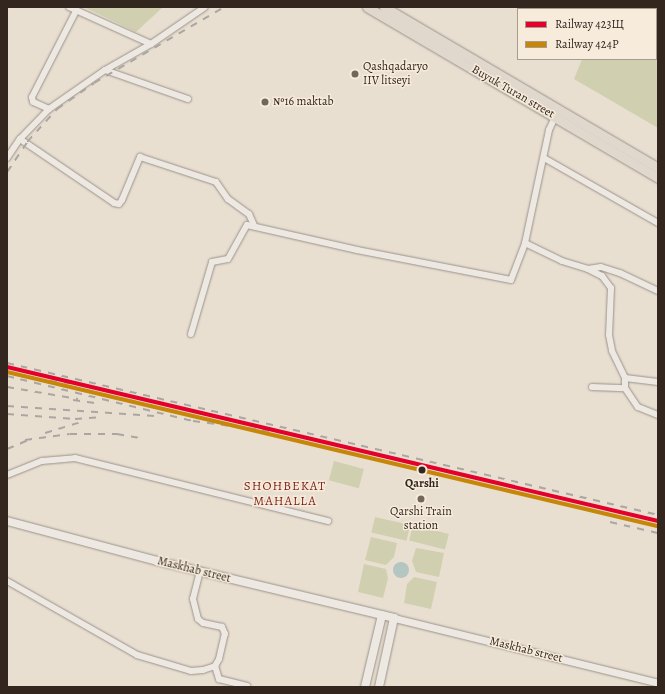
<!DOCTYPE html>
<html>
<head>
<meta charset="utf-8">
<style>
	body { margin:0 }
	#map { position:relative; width:665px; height:694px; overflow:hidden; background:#e9dfd1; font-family:Alegreya,serif }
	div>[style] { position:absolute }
	.green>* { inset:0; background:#d0cfb0; transform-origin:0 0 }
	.water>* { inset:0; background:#b3c6c1 }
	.round { border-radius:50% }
	.roads { filter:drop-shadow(0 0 1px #9a938b) drop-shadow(0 0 1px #9a938b) }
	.minor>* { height:6px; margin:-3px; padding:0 3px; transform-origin:3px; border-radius:3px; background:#ede8e1 }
	.tertiary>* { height:7px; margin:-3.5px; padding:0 3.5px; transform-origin:3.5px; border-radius:3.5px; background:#ede8e1 }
	.secondary>* { height:8px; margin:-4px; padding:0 4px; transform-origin:4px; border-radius:4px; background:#ede8e1 }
	.primary>* { height:9px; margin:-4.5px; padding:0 4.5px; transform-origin:4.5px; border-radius:4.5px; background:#e0d8cc }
	.rail>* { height:1.5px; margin-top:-0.75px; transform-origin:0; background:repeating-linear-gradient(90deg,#aba6a1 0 7px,transparent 0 14px) }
	.rail-1>* { height:4px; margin:-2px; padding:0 2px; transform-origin:2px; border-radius:2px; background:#e4002b }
	.rail-2>* { height:4px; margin:-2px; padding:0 2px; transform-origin:2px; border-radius:2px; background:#c68608 }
	.dots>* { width:11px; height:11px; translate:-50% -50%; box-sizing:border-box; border:2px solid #f7ebdb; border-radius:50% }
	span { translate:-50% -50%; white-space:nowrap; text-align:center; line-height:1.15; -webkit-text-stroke:3px #f7ebdb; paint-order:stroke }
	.poi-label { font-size:12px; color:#32261f }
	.left { translate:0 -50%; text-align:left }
	.street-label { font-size:12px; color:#32261f }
	.stop-label { font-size:12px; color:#32261f; font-weight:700 }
	.neighbourhood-label { font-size:13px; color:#7a1f14; letter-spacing:1px }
	.frame { position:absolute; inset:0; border:8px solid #32261f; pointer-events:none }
	.legend { position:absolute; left:517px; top:8px; width:140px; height:52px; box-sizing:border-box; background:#f7ebdb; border:1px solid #a89c90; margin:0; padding:5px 7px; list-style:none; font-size:12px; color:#32261f }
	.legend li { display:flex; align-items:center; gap:8px; height:20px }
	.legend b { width:20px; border:1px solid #a89c90 }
</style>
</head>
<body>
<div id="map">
	<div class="green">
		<div style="clip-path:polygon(84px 7px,163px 7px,136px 32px)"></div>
		<div style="clip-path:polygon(603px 7px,658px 7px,658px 128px,574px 79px,582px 59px,656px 59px,656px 9px,602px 9px)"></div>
		<div style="left:334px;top:461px;width:31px;height:20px;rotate:15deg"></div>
		<div style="left:375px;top:517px;width:36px;height:16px;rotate:13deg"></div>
		<div style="left:413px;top:525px;width:37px;height:16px;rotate:14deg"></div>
		<div style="clip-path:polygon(371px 537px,397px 543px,394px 557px,386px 565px,365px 560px)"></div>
		<div style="clip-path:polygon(416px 548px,444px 553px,439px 577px,416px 572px,412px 561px)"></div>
		<div style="clip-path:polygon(364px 564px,386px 569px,388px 578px,383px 598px,358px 592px)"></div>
		<div style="clip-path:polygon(414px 577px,437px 582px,431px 609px,404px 603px,407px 584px)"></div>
	</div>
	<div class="water">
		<div class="round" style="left:393px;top:562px;width:16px;height:16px"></div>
	</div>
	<div class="roads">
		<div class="minor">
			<div style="left:69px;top:7px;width:90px;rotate:24.3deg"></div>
			<div style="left:105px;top:70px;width:88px;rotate:19.3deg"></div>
			<div style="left:49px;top:109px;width:17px;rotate:-156deg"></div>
			<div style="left:33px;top:102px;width:5px;rotate:-101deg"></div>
			<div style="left:32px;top:97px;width:97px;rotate:-62.9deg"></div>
			<div style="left:20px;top:139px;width:114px;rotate:34.2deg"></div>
			<div style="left:114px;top:203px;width:5px;rotate:11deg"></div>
			<div style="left:119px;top:204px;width:5px;rotate:-53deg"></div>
			<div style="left:122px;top:200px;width:47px;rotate:-67.3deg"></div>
			<div style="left:140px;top:157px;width:80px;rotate:18.2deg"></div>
			<div style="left:216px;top:182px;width:21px;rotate:55deg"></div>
			<div style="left:228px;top:199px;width:26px;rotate:36deg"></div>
			<div style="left:249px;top:214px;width:12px;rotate:66deg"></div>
			<div style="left:7px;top:158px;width:23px;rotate:-56deg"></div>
			<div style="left:20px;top:139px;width:42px;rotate:-46deg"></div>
			<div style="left:49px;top:109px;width:68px;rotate:-34.9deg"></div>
			<div style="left:105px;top:70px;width:53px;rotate:-29.5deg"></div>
			<div style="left:151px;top:44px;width:65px;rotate:-34.4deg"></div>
			<div style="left:544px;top:158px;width:131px;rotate:29.7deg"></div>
			<div style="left:525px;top:243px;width:41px;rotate:25.9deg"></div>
			<div style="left:562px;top:261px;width:27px;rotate:17deg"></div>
			<div style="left:588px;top:269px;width:13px;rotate:-9deg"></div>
			<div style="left:601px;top:267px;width:20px;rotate:18deg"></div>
			<div style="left:620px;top:273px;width:42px;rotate:25.3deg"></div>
			<div style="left:588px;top:269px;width:16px;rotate:27deg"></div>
			<div style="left:602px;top:276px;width:15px;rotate:53deg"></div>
			<div style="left:611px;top:288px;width:47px;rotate:92.4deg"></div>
			<div style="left:609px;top:335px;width:16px;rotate:79deg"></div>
			<div style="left:612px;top:351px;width:30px;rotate:64deg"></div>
			<div style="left:191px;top:334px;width:75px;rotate:-73.7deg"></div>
			<div style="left:212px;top:262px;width:16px;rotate:-11deg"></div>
			<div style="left:228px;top:259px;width:39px;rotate:-61deg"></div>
			<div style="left:247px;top:225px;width:113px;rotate:12.8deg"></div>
			<div style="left:357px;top:250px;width:157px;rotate:11deg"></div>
			<div style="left:511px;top:280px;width:40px;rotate:-69deg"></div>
			<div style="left:525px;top:243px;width:116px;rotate:-78deg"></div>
			<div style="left:549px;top:130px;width:14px;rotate:-65deg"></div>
			<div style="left:592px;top:387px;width:33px;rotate:2deg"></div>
			<div style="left:625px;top:388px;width:10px;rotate:-90deg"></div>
			<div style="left:625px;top:378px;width:33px;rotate:7deg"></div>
			<div style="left:625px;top:388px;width:23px;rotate:56deg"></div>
			<div style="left:638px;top:407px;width:22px;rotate:22deg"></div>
			<div style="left:7px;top:475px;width:38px;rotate:-22deg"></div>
			<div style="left:42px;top:461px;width:33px;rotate:-5deg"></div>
			<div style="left:75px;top:458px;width:261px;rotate:14deg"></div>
			<div style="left:7px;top:581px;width:150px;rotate:29.6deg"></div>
			<div style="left:137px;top:655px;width:56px;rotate:16.5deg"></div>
			<div style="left:191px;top:671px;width:12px;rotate:-5deg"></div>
			<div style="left:203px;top:670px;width:13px;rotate:-18deg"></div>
			<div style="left:215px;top:666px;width:8px;rotate:-60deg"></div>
			<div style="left:219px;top:659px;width:26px;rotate:-77deg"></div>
			<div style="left:225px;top:634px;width:8px;rotate:-113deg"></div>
			<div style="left:222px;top:627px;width:19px;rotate:-168deg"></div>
			<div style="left:203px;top:623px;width:6px;rotate:-141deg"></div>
			<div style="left:198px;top:619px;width:21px;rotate:-104deg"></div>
			<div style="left:193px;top:599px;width:29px;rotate:-76deg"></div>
			<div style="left:215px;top:666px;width:14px;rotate:73deg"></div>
			<div style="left:219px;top:679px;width:29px;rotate:14deg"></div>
		</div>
		<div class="tertiary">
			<div style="left:394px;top:618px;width:272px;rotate:13.8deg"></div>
		</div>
		<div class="secondary">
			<div style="left:7px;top:521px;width:155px;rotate:14.9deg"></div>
			<div style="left:157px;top:561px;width:244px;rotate:13.5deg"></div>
			<div style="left:394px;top:618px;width:71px;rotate:102.3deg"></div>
			<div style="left:365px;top:687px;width:74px;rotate:-76.7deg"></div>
		</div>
		<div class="primary">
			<div style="left:367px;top:7px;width:338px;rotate:30.4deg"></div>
			<div style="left:384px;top:7px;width:318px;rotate:30.4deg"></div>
		</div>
	</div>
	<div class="rail">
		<div style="left:7px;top:172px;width:36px;rotate:-56deg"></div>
		<div style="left:27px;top:142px;width:45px;rotate:-47.7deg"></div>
		<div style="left:57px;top:109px;width:45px;rotate:-35.1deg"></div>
		<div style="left:94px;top:83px;width:151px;rotate:-30.3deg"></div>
		<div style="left:7px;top:363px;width:669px;rotate:13.14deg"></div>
		<div style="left:7px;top:376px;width:191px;rotate:13.6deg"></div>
		<div style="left:193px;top:421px;width:92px;rotate:7.5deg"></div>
		<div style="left:50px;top:381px;width:28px;rotate:6deg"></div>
		<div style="left:7px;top:387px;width:72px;rotate:9.6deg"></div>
		<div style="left:73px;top:400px;width:22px;rotate:8deg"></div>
		<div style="left:7px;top:406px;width:148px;rotate:3.9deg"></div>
		<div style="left:7px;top:414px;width:68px;rotate:4.2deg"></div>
		<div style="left:75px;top:419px;width:28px;rotate:-4deg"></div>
		<div style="left:45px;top:433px;width:38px;rotate:-17deg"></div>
		<div style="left:25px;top:440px;width:45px;rotate:-7.6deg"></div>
		<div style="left:70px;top:434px;width:47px"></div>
		<div style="left:117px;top:434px;width:23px;rotate:10deg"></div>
		<div style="left:7px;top:449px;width:25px;rotate:-23deg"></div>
		<div style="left:610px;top:522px;width:49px;rotate:12.9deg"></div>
	</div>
	<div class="rail-1">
		<div style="left:7px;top:367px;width:669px;rotate:13.31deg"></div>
	</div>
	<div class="rail-2">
		<div style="left:7px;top:372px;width:668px;rotate:13.33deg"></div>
	</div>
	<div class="dots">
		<div style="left:355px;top:74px;background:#72675d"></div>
		<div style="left:265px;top:102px;background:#72675d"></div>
		<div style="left:422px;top:470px;background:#32261f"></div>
		<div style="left:421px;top:499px;background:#72675d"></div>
	</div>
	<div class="poi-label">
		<span class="left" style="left:363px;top:74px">Qashqadaryo<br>IIV litseyi</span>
		<span class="left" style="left:273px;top:102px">№16 maktab</span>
		<span style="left:421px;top:519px">Qarshi Train<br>station</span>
	</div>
	<div class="street-label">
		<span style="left:513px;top:92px;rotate:30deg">Buyuk Turan street</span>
		<span style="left:194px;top:570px;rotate:14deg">Maskhab street</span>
		<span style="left:526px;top:650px;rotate:14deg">Maskhab street</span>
	</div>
	<div class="stop-label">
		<span style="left:422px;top:484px">Qarshi</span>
	</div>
	<div class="neighbourhood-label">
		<span style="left:285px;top:494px">SHOHBEKAT<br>MAHALLA</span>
	</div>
	<div class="frame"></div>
	<ul class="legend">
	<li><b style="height:5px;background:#e4002b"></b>Railway 423Щ</li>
	<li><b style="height:5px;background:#c68608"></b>Railway 424Р</li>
	</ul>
</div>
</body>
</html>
